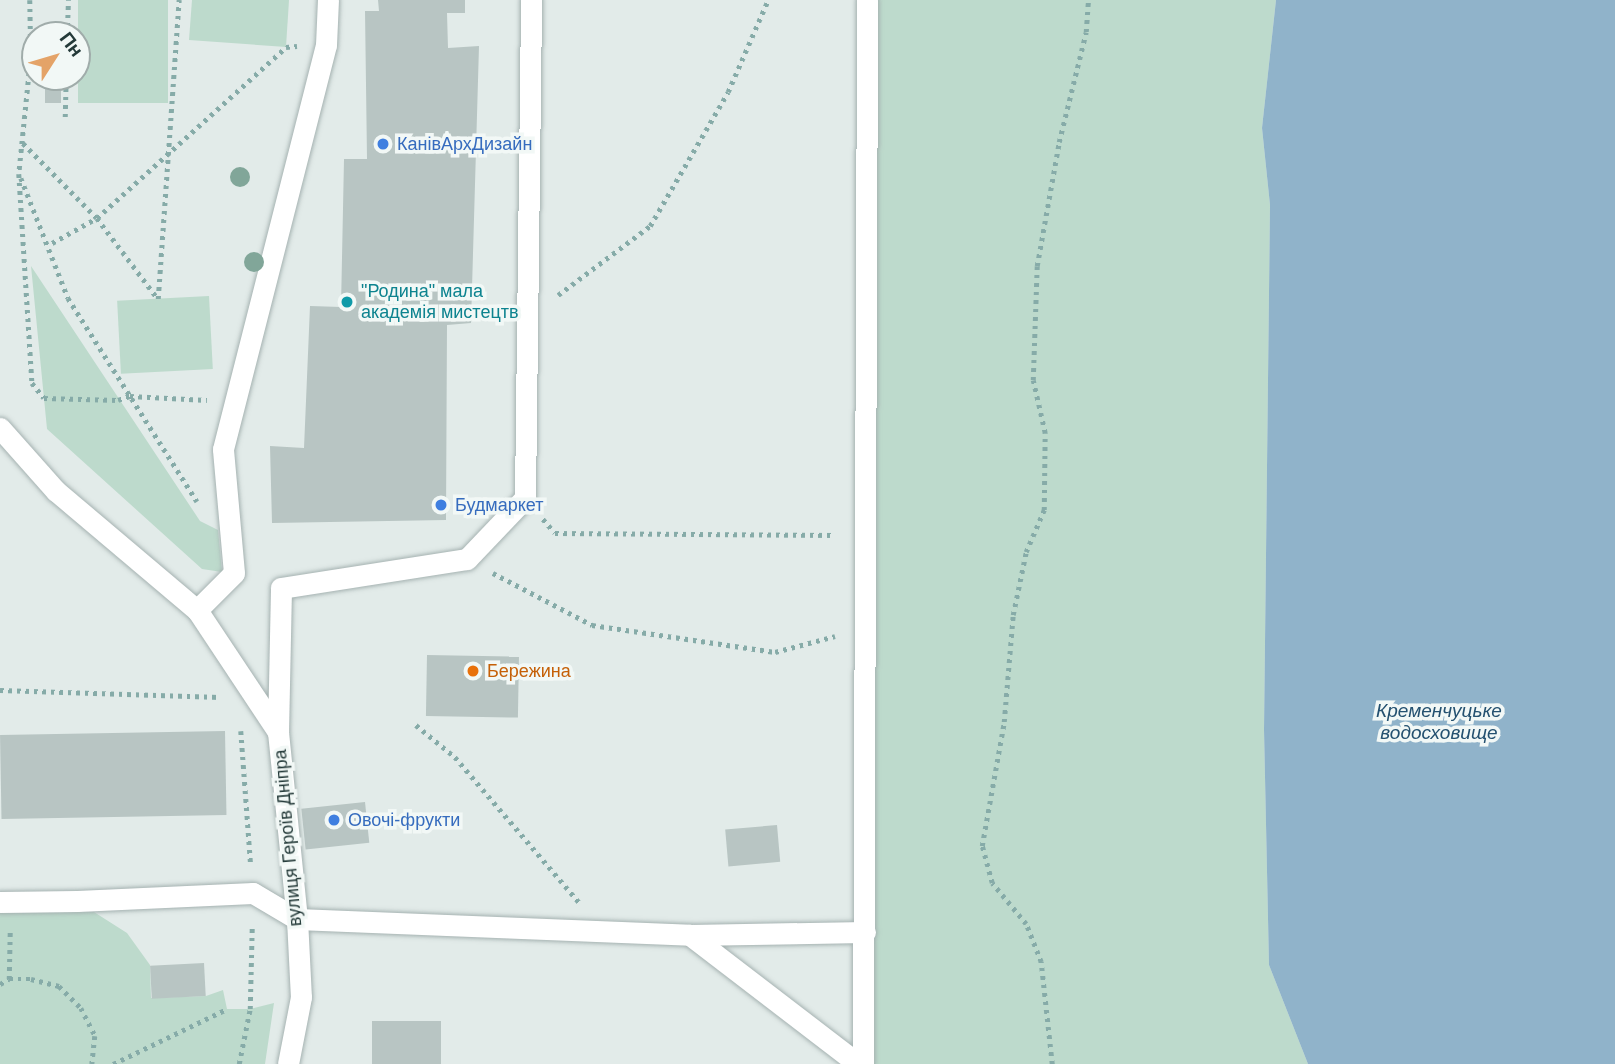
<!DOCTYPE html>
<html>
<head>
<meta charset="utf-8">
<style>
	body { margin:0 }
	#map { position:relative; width:1615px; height:1064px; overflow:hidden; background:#e2ebe9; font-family:Helvetica,sans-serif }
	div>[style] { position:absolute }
	.green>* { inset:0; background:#bddacc; transform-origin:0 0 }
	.water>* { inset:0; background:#90b3ca }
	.building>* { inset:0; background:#b8c5c3; transform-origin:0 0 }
	.path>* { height:4.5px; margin-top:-2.25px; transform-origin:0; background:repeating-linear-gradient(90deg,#86aba8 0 3.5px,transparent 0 8.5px) }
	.roads { filter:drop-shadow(0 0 2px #a5b2b1) drop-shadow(0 0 2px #a5b2b1) }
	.lane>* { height:21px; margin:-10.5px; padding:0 10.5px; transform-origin:10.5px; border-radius:10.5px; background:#fff }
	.street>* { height:21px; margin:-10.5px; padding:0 10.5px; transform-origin:10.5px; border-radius:10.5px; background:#fff }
	.trees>* { width:20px; height:20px; margin:-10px; border-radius:50%; background:#81a699 }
	.dots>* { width:19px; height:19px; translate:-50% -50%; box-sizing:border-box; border:4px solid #f2f8f6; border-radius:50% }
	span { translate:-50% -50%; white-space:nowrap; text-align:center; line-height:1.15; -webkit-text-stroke:7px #f2f8f6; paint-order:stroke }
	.shop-label { font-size:18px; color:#366cbe }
	.left { translate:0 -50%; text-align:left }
	.culture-label { font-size:18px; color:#0d838f }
	.food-label { font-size:18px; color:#c56008 }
	.street-label { font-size:18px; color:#243a39 }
	.water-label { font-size:19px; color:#245170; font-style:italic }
	.north { position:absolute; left:21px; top:21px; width:70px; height:70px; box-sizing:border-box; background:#f2f8f6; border:2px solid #a0acaa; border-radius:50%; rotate:53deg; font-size:19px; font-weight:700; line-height:28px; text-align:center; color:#243a39 }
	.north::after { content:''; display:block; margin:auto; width:24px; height:32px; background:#e4a368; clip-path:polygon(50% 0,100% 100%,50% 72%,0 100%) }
</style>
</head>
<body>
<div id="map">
	<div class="green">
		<div style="left:78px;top:0;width:90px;height:103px"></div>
		<div style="clip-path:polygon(192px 0,289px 0,286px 47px,189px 40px)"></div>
		<div style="clip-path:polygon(867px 0,1276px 0,1262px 128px,1270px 205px,1264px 730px,1269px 965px,1308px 1064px,863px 1064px)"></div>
		<div style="clip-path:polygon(31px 266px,200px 521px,218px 530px,222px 572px,202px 569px,47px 429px)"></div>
		<div style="left:209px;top:296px;width:73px;height:92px;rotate:87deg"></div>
		<div style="clip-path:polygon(94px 912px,127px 933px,150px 965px,151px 998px,206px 996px,223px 990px,227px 1009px,250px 1009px,274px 1003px,265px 1064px,0 1064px,0 913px)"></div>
	</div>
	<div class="water">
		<div style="clip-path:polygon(1276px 0,1615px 0,1615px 1064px,1308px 1064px,1269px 965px,1264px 730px,1270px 205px,1262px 128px)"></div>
	</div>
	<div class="building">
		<div style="clip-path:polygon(378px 0,465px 0,465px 13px,447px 13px,448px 48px,479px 46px,471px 323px,447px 325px,446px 520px,272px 523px,270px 446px,304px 448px,310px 306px,341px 307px,344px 159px,367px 159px,365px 11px,379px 11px)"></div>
		<div style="left:45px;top:77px;width:16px;height:26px"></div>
		<div style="left:427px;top:655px;width:92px;height:61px;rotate:1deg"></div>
		<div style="left:225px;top:731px;width:84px;height:225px;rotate:89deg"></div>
		<div style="left:365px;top:802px;width:41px;height:64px;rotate:84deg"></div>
		<div style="left:777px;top:825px;width:37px;height:52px;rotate:85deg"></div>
		<div style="left:204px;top:963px;width:33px;height:54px;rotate:87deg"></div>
		<div style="left:372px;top:1021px;width:69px;height:43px"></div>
	</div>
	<div class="path">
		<div style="left:30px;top:0;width:56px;rotate:89deg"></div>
		<div style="left:31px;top:56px;width:119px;rotate:95.8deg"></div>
		<div style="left:19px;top:174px;width:209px;rotate:86.4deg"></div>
		<div style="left:32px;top:383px;width:19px;rotate:51deg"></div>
		<div style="left:44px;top:398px;width:74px;rotate:1.5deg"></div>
		<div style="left:118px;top:400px;width:13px;rotate:-18deg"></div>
		<div style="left:130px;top:396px;width:77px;rotate:3deg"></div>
		<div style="left:67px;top:35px;width:35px;rotate:-88deg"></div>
		<div style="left:65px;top:117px;width:40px;rotate:-88.6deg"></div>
		<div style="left:23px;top:143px;width:105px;rotate:45.4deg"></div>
		<div style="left:97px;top:218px;width:101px;rotate:53deg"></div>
		<div style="left:21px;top:178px;width:129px;rotate:68.6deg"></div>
		<div style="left:68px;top:298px;width:241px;rotate:57.6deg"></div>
		<div style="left:52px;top:243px;width:51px;rotate:-29.1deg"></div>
		<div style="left:97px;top:218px;width:255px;rotate:-42.1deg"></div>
		<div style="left:286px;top:47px;width:11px;rotate:-5deg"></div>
		<div style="left:558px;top:295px;width:115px;rotate:-36.9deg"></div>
		<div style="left:650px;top:226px;width:155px;rotate:-59.8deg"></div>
		<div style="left:728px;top:92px;width:100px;rotate:-66.5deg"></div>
		<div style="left:158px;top:299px;width:300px;rotate:-86deg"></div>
		<div style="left:543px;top:519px;width:18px;rotate:49deg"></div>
		<div style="left:555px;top:533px;width:280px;rotate:0.4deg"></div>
		<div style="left:493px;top:573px;width:112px;rotate:27.7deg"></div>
		<div style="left:592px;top:625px;width:185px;rotate:8.4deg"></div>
		<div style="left:775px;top:652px;width:62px;rotate:-14.9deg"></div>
		<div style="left:0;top:690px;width:220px;rotate:1.8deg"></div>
		<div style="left:416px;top:725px;width:50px;rotate:39.4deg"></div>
		<div style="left:455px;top:757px;width:191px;rotate:49.5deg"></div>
		<div style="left:241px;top:731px;width:135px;rotate:85.8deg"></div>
		<div style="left:9px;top:979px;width:49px;rotate:-88.8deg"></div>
		<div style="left:0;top:984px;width:10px;rotate:-29deg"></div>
		<div style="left:9px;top:979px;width:22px"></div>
		<div style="left:31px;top:979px;width:29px;rotate:14deg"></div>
		<div style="left:59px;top:986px;width:31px;rotate:45deg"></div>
		<div style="left:81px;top:1008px;width:31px;rotate:63deg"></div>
		<div style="left:95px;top:1036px;width:28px;rotate:96deg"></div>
		<div style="left:113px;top:1064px;width:127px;rotate:-25.8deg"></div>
		<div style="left:239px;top:1064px;width:56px;rotate:-78.7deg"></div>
		<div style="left:250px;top:1009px;width:82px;rotate:-88.6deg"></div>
		<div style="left:1052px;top:1064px;width:103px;rotate:-96.2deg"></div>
		<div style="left:1041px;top:962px;width:41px;rotate:-111.5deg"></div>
		<div style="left:1026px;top:924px;width:53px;rotate:-129.7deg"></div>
		<div style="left:992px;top:883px;width:38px;rotate:-105deg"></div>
		<div style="left:982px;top:846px;width:126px;rotate:-79.9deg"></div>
		<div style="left:1004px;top:722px;width:107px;rotate:-85.2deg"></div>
		<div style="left:1013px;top:615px;width:64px;rotate:-78.3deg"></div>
		<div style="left:1026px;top:552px;width:46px;rotate:-66.8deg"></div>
		<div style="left:1044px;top:510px;width:77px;rotate:-89.3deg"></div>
		<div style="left:1045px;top:433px;width:54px;rotate:-102.8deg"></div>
		<div style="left:1033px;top:380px;width:114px;rotate:-88deg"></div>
		<div style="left:1037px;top:266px;width:126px;rotate:-79.9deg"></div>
		<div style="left:1059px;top:142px;width:113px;rotate:-76.2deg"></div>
		<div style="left:1086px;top:32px;width:32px;rotate:-86deg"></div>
	</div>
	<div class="roads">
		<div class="lane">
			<div style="left:197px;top:610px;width:52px;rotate:-45deg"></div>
			<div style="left:234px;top:573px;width:124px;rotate:-95.1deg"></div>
			<div style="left:223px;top:449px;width:417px;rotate:-75.7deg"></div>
			<div style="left:326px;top:45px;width:45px;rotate:-87.5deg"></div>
			<div style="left:278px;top:732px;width:144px;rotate:-88.8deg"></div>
			<div style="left:281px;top:588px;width:188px;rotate:-8.9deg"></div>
			<div style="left:467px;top:559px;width:84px;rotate:-46.4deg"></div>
			<div style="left:525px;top:498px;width:498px;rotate:-89.3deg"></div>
			<div style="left:0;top:902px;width:77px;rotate:-0.7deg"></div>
			<div style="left:77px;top:901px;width:176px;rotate:-2.6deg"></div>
			<div style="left:253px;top:893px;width:51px;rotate:30.6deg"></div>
			<div style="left:297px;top:919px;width:393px;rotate:2.3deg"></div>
			<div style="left:690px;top:935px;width:175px;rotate:-1deg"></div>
			<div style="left:690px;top:935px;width:212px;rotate:37.5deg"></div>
		</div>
		<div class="street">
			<div style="left:0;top:428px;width:84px;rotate:48.4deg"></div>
			<div style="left:56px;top:491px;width:185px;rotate:40.2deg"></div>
			<div style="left:197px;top:610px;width:146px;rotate:56.4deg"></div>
			<div style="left:278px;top:732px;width:188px;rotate:84.2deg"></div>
			<div style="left:297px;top:919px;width:78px;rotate:87.1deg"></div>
			<div style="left:301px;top:997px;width:68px;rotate:101deg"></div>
			<div style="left:863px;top:1064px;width:1064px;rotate:-89.78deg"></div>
		</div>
	</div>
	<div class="trees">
		<div style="left:240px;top:177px"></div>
		<div style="left:254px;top:262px"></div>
	</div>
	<div class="dots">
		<div style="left:383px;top:144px;background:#3f7fe0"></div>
		<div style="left:347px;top:302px;background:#0f9aa8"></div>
		<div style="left:441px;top:505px;background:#3f7fe0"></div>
		<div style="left:473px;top:671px;background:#e8710a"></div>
		<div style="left:334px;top:820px;background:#3f7fe0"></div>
	</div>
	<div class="shop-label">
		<span class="left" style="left:397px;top:144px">КанівАрхДизайн</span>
		<span class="left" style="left:455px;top:505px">Будмаркет</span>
		<span class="left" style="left:348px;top:820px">Овочі-фрукти</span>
	</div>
	<div class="culture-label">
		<span class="left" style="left:361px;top:302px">"Родина" мала<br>академія мистецтв</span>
	</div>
	<div class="food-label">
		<span class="left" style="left:487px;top:671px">Бережина</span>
	</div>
	<div class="street-label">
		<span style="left:288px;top:838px;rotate:-95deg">вулиця Героїв Дніпра</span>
	</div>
	<div class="water-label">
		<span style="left:1439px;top:722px">Кременчуцьке<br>водосховище</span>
	</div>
	<div class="north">Пн</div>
</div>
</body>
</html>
